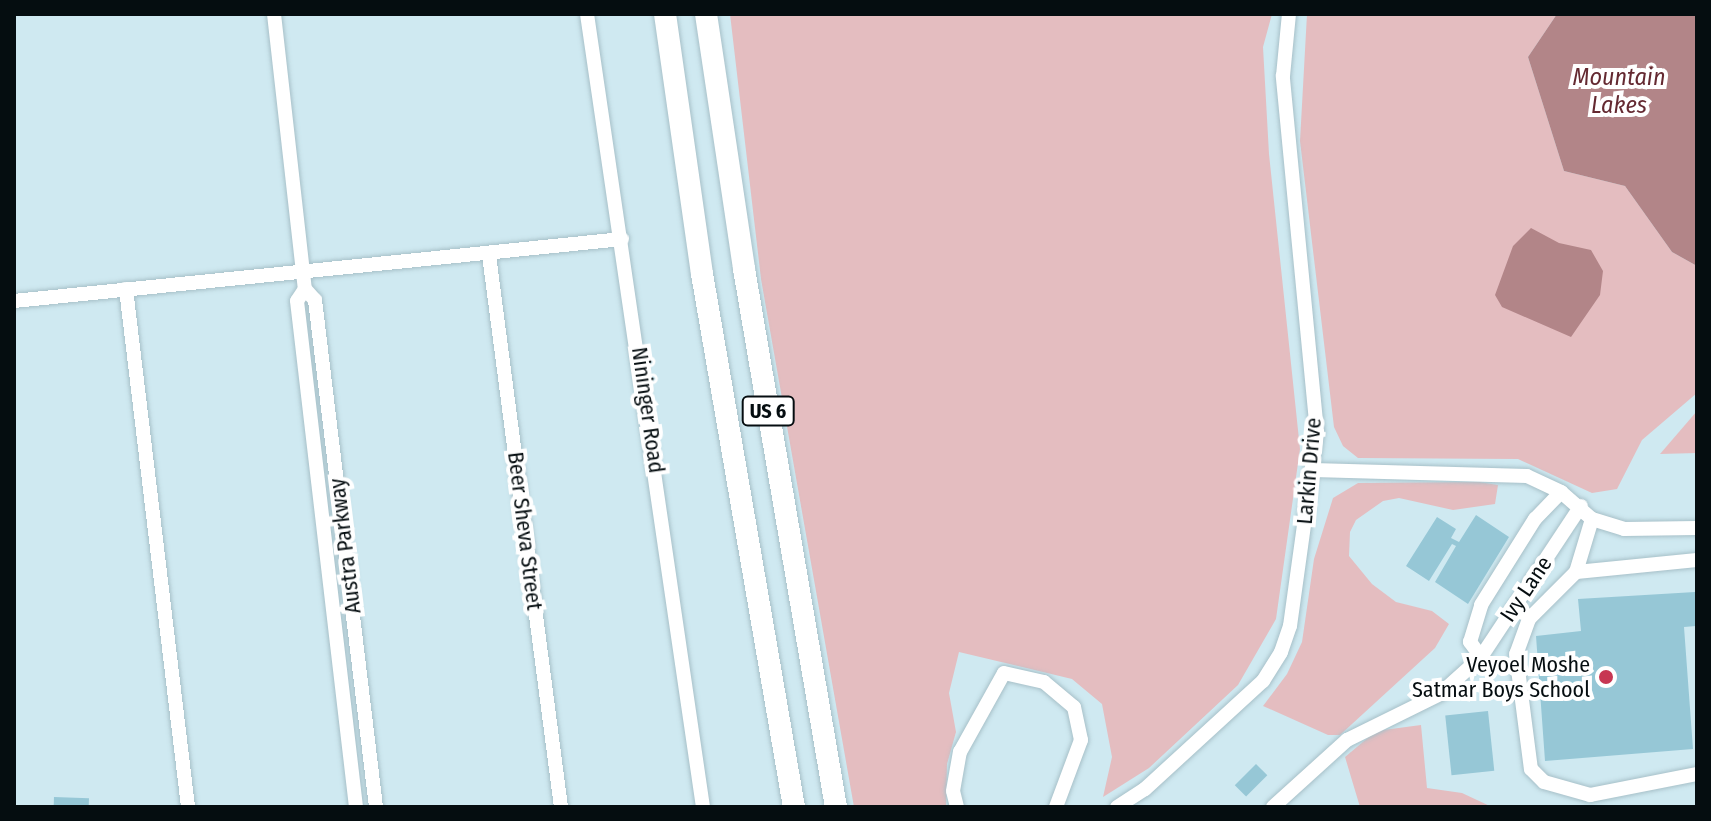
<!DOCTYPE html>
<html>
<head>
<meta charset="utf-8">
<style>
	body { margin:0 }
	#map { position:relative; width:1711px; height:821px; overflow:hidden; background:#cfe9f1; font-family:"Fira Sans Condensed",sans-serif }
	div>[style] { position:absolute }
	.green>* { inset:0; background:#e4bdc0 }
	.water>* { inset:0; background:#b28588 }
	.building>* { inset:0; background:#96c7d6; transform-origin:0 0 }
	.roads { filter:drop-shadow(0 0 2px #a7c0c8) drop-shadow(0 0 2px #a7c0c8) }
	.minor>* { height:14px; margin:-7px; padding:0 7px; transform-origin:7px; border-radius:7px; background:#fff }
	.highway>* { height:22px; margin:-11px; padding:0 11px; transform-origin:11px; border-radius:11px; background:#fff }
	.dots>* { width:22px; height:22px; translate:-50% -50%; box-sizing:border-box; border:4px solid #fff; border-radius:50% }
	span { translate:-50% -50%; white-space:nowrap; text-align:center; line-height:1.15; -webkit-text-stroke:8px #fff; paint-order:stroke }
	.shield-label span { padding:2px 6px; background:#fff; border:2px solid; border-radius:6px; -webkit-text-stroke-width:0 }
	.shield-label { font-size:20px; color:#050d10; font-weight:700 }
	.street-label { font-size:22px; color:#050d10 }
	.poi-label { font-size:22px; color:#050d10 }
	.right { translate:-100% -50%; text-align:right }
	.water-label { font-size:24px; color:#642931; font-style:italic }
	.frame { position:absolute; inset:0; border:16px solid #050d10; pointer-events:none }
</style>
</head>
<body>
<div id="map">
	<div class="green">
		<div style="clip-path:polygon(730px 14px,1272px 14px,1263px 47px,1269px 154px,1300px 449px,1276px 619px,1238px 685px,1149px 768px,1103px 797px,1112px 757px,1102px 704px,1072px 679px,959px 652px,949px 693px,956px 732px,947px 764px,946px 807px,854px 807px,761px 279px)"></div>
		<div style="clip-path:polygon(1307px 14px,1557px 14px,1528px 57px,1564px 171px,1625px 186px,1672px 252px,1697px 266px,1697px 393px,1642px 440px,1617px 489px,1592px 493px,1518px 459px,1358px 458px,1343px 446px,1334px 427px,1300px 141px)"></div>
		<div style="clip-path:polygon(1697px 411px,1697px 453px,1660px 454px)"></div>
		<div style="clip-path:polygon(1479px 482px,1498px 485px,1495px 504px,1453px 510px,1399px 498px,1383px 501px,1356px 520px,1350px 532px,1349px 556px,1372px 584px,1396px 602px,1432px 611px,1449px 624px,1435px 648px,1340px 735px,1328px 735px,1263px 706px,1287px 674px,1302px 642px,1314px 559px,1333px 498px,1358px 483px)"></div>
		<div style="clip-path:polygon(1421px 725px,1427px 788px,1462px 793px,1492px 807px,1360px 807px,1345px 757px,1376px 731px)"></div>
	</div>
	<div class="water">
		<div style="clip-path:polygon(1557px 14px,1697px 14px,1697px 266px,1672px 252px,1625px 186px,1564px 171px,1528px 57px)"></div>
		<div style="clip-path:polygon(1531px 228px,1559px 243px,1591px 250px,1603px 271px,1600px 295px,1571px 337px,1502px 307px,1495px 295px,1513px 246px)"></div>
	</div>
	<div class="building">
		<div style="clip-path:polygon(1476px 515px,1509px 537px,1468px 604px,1435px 582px,1456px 546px,1452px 544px,1429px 581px,1406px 566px,1437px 517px,1456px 529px,1451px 538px,1459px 542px)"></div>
		<div style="clip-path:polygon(1695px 592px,1696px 626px,1684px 627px,1693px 749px,1545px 761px,1536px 636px,1581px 631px,1578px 599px)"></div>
		<div style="left:1488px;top:711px;width:60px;height:43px;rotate:84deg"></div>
		<div style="left:1256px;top:764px;width:16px;height:30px;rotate:45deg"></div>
		<div style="left:54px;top:797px;width:35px;height:10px;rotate:2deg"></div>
	</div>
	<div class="roads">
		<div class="minor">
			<div style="left:274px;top:14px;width:277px;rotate:83.6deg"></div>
			<div style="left:305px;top:289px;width:15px;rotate:48deg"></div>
			<div style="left:315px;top:300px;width:511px;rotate:83.14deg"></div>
			<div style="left:587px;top:14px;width:801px;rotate:81.68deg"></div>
			<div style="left:489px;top:255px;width:557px;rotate:82.57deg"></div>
			<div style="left:126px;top:289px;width:522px;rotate:83.17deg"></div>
			<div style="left:305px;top:289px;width:14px;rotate:124deg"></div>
			<div style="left:297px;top:301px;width:509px;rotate:83.35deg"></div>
			<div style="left:14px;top:301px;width:611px;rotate:-5.82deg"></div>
			<div style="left:1313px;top:470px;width:214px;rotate:1.6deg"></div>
			<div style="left:1527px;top:476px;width:38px;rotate:25deg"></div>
			<div style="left:1561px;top:492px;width:41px;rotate:41.1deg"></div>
			<div style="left:1592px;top:519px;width:34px;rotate:17deg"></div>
			<div style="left:1624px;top:529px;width:73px;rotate:-0.8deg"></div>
			<div style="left:1592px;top:519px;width:55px;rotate:106.8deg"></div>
			<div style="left:1576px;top:572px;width:66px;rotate:135deg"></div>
			<div style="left:1529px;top:619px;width:37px;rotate:110deg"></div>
			<div style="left:1516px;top:654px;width:116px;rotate:82.6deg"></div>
			<div style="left:1531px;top:769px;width:18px;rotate:45deg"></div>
			<div style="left:1544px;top:782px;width:48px;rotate:15.8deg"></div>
			<div style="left:1590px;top:795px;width:109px;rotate:-11.1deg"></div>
			<div style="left:1576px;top:572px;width:122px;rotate:-5.7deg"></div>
			<div style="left:1481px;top:657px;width:19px;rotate:-126deg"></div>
			<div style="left:1470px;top:642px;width:39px;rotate:-73deg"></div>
			<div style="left:1481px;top:605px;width:102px;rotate:-57.9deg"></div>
			<div style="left:1535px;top:519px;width:37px;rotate:-46deg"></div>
			<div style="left:957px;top:807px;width:16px;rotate:-104deg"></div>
			<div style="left:953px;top:791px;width:40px;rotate:-80deg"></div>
			<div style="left:960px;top:752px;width:90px;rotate:-60.9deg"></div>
			<div style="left:1004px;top:673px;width:41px;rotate:12.7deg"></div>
			<div style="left:1044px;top:682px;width:39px;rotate:40deg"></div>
			<div style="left:1074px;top:707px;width:34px;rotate:78deg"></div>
			<div style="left:1081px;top:740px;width:72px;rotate:110.5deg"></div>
			<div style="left:1117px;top:807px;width:33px;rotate:-33deg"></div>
			<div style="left:1145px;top:789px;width:160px;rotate:-42.5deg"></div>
			<div style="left:1263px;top:681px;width:34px;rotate:-58deg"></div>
			<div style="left:1281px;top:652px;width:28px;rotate:-71deg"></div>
			<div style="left:1290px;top:626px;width:196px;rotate:-82.1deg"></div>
			<div style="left:1317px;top:432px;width:358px;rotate:-95.5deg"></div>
			<div style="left:1283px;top:76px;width:62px;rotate:-84.5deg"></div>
			<div style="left:1273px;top:807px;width:100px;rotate:-42.2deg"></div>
			<div style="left:1347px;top:740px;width:104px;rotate:-26.3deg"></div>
			<div style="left:1440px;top:694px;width:55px;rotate:-42.1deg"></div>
			<div style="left:1481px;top:657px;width:181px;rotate:-56.5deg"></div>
		</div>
		<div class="highway">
			<div style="left:665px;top:14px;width:263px;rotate:81.9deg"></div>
			<div style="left:702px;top:274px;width:541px;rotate:80.21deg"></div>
			<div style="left:706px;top:14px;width:258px;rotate:81.5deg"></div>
			<div style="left:744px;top:269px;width:546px;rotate:80.3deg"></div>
		</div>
	</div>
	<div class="dots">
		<div style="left:1606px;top:677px;background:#c73753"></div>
	</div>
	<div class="shield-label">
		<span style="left:768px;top:411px">US 6</span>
	</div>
	<div class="street-label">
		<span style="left:648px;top:410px;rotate:82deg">Nininger Road</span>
		<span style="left:1309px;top:471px;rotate:-85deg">Larkin Drive</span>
		<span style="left:525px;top:531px;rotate:83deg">Beer Sheva Street</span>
		<span style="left:345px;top:546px;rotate:-97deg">Austra Parkway</span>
		<span style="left:1526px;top:589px;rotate:-56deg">Ivy Lane</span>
	</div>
	<div class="poi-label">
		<span class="right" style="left:1590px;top:677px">Veyoel Moshe<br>Satmar Boys School</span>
	</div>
	<div class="water-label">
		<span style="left:1619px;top:92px">Mountain<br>Lakes</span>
	</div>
	<div class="frame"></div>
</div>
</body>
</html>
